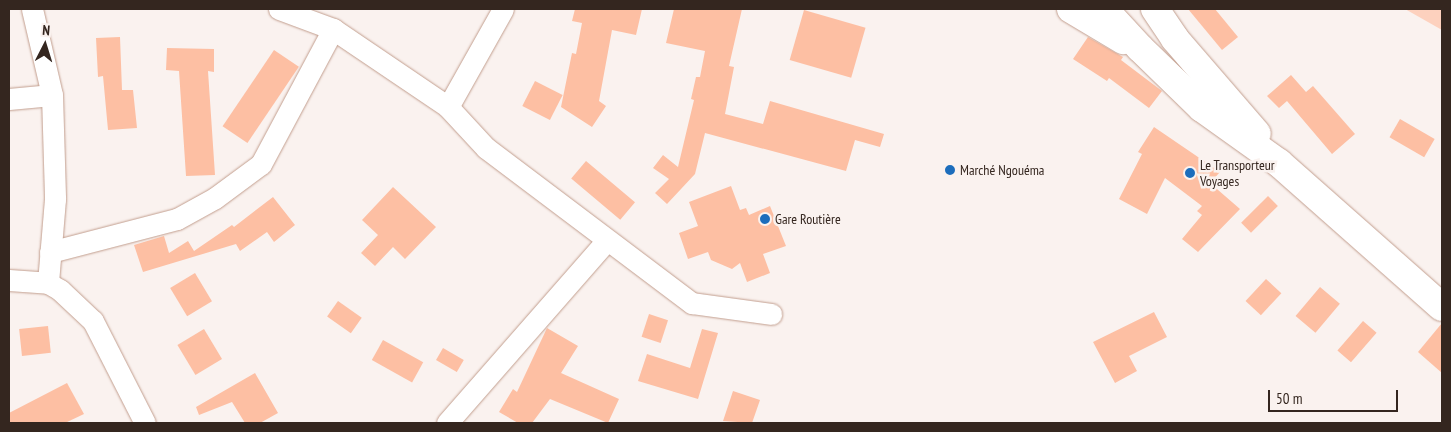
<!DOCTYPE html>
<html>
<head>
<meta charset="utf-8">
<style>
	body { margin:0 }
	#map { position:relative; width:1451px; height:432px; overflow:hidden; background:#faf2ef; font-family:"PT Sans Narrow",sans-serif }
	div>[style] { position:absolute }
	.green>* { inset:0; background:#fdd1be }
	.building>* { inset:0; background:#fdbfa3; transform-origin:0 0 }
	.roads { filter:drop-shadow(0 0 1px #c29e8e) drop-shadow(0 0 1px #c29e8e) }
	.street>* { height:21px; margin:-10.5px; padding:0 10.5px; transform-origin:10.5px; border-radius:10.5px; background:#fff }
	.highway>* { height:28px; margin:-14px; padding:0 14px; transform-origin:14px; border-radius:14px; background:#fff }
	.dots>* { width:14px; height:14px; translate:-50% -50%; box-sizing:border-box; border:2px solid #faf2ef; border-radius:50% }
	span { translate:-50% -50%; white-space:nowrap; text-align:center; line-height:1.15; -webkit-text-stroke:5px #faf2ef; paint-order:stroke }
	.poi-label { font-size:14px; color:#34261f }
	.left { translate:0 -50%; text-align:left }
	.frame { position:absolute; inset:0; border:10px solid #34261f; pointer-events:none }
	.north { position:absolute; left:20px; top:20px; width:50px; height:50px; -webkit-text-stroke:4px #faf2ef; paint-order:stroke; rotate:5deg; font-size:14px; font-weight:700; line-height:20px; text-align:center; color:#34261f }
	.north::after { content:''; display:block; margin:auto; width:18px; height:22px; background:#34261f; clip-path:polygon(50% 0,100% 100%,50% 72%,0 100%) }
	.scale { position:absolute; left:1268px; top:390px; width:130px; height:22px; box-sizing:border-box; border:2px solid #34261f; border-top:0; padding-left:6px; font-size:15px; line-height:18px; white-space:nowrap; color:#34261f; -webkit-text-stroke:4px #faf2ef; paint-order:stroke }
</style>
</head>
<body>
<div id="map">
	<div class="green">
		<div style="clip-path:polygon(1405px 9px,1442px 9px,1442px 30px)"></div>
	</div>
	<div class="building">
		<div style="clip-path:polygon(575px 9px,642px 9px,636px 35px,612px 30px,599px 101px,606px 106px,592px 127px,561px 107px,572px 53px,576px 54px,582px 23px,572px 21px)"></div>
		<div style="clip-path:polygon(674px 9px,742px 9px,729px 66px,734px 67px,725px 114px,763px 124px,770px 101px,884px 134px,880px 147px,855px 140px,846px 171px,705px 133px,695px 174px,667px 204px,655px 193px,669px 179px,653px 168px,663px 155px,678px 167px,694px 100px,691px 99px,696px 77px,700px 77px,705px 51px,666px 43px)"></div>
		<div style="clip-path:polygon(1188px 9px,1215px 9px,1238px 37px,1222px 50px)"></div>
		<div style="left:804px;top:10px;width:64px;height:52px;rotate:16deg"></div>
		<div style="clip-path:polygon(120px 37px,122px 90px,133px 90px,137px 128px,108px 130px,103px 76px,98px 77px,96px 38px)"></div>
		<div style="clip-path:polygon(1088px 37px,1123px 57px,1121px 60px,1162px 91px,1149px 108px,1109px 78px,1107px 81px,1073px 59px)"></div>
		<div style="clip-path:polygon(167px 48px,214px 49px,214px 72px,208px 71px,215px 175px,186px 176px,179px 71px,166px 70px)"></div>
		<div style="left:274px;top:50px;width:30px;height:92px;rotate:34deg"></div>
		<div style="clip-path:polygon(1291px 75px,1306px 92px,1313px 86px,1355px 134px,1332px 154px,1287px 101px,1279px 108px,1267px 96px)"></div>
		<div style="left:535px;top:81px;width:31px;height:28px;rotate:27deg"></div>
		<div style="left:1400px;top:119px;width:40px;height:21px;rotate:30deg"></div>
		<div style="clip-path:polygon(1154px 127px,1220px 172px,1210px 183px,1240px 209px,1198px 252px,1182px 239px,1202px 215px,1197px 211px,1202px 206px,1165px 178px,1147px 214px,1119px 199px,1142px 154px,1138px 152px)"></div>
		<div style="left:586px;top:161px;width:64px;height:23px;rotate:40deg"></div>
		<div style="clip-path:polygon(731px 186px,740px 210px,746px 208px,749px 215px,770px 206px,786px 246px,763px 254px,770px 273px,747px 282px,740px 263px,732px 269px,711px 260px,708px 252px,688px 259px,679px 233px,698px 226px,689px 202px)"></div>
		<div style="clip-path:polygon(393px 187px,436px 227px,405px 259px,393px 247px,375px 266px,361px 253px,378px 235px,362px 220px)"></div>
		<div style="left:1268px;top:196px;width:14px;height:38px;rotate:45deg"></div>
		<div style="clip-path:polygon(273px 197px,295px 225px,274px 242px,267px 232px,240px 251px,236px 244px,143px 272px,134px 245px,164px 236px,169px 253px,188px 241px,194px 251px,232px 225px,234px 227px)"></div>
		<div style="left:195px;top:273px;width:33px;height:29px;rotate:59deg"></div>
		<div style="left:1266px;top:279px;width:21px;height:30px;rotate:43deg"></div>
		<div style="left:1320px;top:287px;width:26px;height:38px;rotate:40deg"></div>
		<div style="left:338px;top:301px;width:29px;height:19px;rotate:35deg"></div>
		<div style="clip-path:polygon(1154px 312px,1167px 337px,1129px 356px,1137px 371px,1115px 383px,1093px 342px)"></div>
		<div style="left:649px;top:314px;width:20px;height:24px;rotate:18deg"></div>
		<div style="left:1363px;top:321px;width:18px;height:39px;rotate:41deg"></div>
		<div style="clip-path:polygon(1442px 323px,1442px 373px,1418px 352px)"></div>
		<div style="left:48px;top:326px;width:27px;height:29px;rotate:84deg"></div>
		<div style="clip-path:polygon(547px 328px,578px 346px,561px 373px,619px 399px,608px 423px,550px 399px,532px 423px,518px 423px,499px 412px,513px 389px,517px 392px)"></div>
		<div style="left:204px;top:329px;width:35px;height:31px;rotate:59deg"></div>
		<div style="clip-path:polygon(702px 329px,718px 333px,698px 399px,638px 381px,647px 354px,690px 368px)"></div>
		<div style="left:383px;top:340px;width:46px;height:23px;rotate:29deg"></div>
		<div style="left:443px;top:348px;width:24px;height:14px;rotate:30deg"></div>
		<div style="clip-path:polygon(255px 373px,278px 413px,260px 423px,245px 423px,232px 402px,199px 415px,196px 407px)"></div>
		<div style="clip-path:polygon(67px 383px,84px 414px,65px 423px,9px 423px,9px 413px)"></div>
		<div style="clip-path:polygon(733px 391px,760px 400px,752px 423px,723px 421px)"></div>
	</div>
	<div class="roads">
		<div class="street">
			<div style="left:32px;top:9px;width:88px;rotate:76.9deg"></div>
			<div style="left:52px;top:95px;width:104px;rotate:88.3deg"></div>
			<div style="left:55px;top:199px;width:84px;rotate:94.8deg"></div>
			<div style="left:279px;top:9px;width:58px;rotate:20.3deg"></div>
			<div style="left:333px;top:29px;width:139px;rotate:34.1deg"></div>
			<div style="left:448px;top:107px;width:56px;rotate:47.2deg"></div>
			<div style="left:486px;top:148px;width:258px;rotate:37deg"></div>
			<div style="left:692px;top:303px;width:80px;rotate:7.9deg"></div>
			<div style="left:9px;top:99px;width:43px;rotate:-5.3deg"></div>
			<div style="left:448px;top:107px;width:112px;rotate:-60.7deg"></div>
			<div style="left:50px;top:252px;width:131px;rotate:-14.6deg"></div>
			<div style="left:177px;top:219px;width:43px;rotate:-28.9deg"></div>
			<div style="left:215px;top:198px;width:57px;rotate:-36.5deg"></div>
			<div style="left:261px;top:164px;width:153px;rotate:-61.9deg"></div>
			<div style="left:9px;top:280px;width:39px;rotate:4deg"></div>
			<div style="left:48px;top:283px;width:14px;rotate:30deg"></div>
			<div style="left:60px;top:290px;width:45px;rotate:43.2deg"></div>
			<div style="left:93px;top:321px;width:114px;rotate:63deg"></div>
			<div style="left:447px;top:423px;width:243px;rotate:-48.8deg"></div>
		</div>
		<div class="highway">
			<div style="left:1071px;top:9px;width:61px;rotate:30.8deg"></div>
			<div style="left:1104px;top:9px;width:53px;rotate:47.3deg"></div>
			<div style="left:1140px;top:48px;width:86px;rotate:44.1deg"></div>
			<div style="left:1202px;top:108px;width:95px;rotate:35.5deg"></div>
			<div style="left:1279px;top:163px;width:217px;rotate:41.5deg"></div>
			<div style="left:1155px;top:9px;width:36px;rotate:56deg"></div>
			<div style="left:1175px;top:39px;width:125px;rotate:49.2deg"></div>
		</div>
	</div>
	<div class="dots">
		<div style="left:950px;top:170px;background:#1c6dbc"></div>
		<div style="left:1190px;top:173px;background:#1c6dbc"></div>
		<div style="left:765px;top:219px;background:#1c6dbc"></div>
	</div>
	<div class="poi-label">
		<span class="left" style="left:1200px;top:173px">Le Transporteur<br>Voyages</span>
		<span class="left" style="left:960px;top:170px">Marché Ngouéma</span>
		<span class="left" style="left:775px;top:219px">Gare Routière</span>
	</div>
	<div class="frame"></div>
	<div class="north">N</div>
	<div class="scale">50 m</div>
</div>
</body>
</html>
